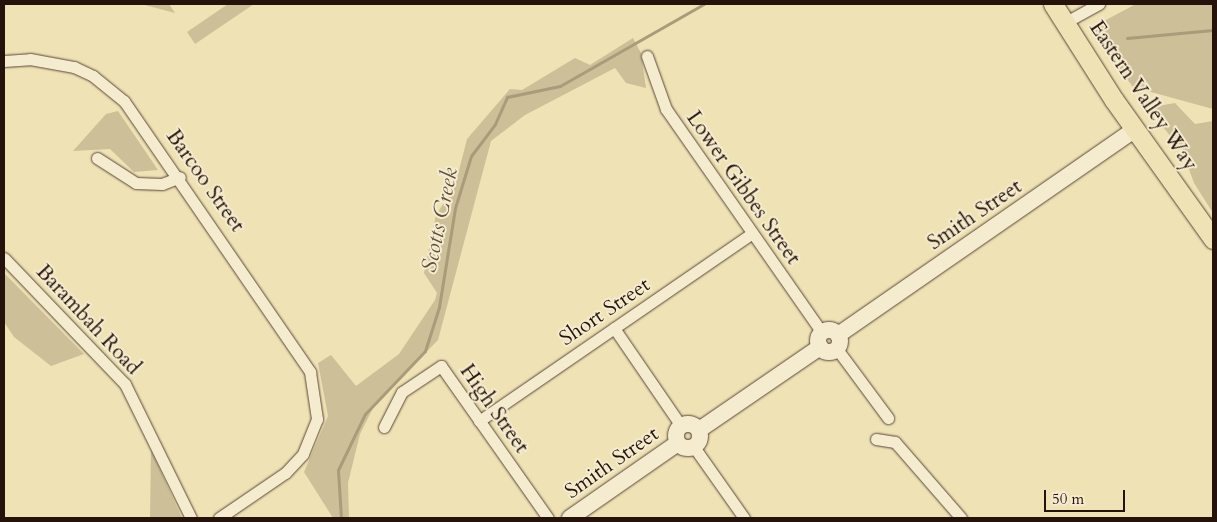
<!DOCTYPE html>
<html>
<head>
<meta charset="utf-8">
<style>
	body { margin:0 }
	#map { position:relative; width:1217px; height:522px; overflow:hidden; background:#efe2b5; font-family:Cardo,serif }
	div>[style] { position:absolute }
	.green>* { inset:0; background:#cdbf98 }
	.stream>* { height:3px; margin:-1.5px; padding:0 1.5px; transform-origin:1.5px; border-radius:1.5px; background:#aa9b7b }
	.roads { filter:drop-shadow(0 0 1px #584636) drop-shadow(0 0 1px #584636) }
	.street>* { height:11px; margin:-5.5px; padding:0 5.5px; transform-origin:5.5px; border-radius:5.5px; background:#f5eccf }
	.secondary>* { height:16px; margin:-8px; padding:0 8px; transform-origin:8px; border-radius:8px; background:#f5eccf }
	.secondary>.ring { margin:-8px; padding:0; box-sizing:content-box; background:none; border:16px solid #f5eccf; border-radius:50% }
	.primary>* { height:19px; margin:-9.5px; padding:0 9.5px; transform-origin:9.5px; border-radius:9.5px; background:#efe2b5 }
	span { translate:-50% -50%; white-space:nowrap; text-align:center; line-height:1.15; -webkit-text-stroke:4px #f5eccf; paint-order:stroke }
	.street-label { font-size:21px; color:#25120b }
	.water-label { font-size:22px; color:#61503d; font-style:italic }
	.frame { position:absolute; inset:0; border:5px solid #25120b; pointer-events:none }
	.scale { position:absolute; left:1044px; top:490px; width:81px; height:22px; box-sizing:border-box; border:2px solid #25120b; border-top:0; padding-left:6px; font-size:15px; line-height:18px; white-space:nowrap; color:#25120b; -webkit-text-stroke:4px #f5eccf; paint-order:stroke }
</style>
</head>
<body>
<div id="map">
	<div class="green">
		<div style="clip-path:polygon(141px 4px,169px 4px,175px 13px)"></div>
		<div style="clip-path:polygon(228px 4px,254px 4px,195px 44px,187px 32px)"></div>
		<div style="clip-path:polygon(1136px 4px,1213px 4px,1213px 109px,1133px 87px,1089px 29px)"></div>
		<div style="clip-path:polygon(633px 38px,641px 53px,646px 88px,626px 83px,615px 68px,525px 115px,491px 141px,438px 340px,374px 406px,360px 434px,348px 483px,349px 518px,333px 518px,304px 472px,328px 416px,318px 363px,331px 355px,356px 386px,399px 354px,435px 300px,437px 293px,424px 273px,436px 215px,455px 186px,467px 139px,510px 89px,522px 90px,575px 58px,590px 65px)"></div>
		<div style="clip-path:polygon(1175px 103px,1195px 124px,1213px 121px,1213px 213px,1194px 183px,1182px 150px,1147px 108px)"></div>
		<div style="clip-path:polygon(118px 111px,158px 170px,134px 172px,110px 149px,73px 151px,106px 114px)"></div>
		<div style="clip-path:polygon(4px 273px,84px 354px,51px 366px,14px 337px,4px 322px)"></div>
		<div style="clip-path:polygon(151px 450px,182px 518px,150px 518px)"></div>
	</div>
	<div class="stream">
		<div style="left:1127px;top:38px;width:86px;rotate:-5.3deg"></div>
		<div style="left:341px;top:518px;width:48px;rotate:-93.6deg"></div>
		<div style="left:338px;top:470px;width:62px;rotate:-64.3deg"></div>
		<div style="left:365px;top:414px;width:87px;rotate:-46.4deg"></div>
		<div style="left:425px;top:351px;width:46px;rotate:-72.3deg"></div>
		<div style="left:439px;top:307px;width:100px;rotate:-80.8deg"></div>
		<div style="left:455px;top:208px;width:54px;rotate:-72.9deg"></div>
		<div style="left:471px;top:156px;width:40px;rotate:-53deg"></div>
		<div style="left:495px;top:124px;width:30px;rotate:-66deg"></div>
		<div style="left:507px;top:97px;width:54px;rotate:-11.7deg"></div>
		<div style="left:560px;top:86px;width:166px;rotate:-29.7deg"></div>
	</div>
	<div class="roads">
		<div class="street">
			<div style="left:1066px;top:22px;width:38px;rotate:-29deg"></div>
			<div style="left:647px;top:56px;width:56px;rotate:70.3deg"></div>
			<div style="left:666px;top:109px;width:273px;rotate:55.1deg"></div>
			<div style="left:4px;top:61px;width:26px;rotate:-4deg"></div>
			<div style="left:30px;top:59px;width:45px;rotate:10.3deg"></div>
			<div style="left:74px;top:67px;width:21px;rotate:25deg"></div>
			<div style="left:93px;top:76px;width:40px;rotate:39deg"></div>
			<div style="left:124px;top:101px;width:329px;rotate:55.5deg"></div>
			<div style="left:310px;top:372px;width:48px;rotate:81.5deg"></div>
			<div style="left:317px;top:419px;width:38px;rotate:112deg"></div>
			<div style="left:303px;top:454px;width:26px;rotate:133deg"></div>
			<div style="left:285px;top:473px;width:80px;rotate:145.7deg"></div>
			<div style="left:97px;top:158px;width:46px;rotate:32.7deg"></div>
			<div style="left:136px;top:183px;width:26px;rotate:2deg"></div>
			<div style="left:162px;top:184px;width:19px;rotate:-21deg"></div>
			<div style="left:4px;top:258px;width:175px;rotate:46.2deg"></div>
			<div style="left:125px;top:384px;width:149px;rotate:63.8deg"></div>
			<div style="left:614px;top:328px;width:119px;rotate:55.6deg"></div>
			<div style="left:837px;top:349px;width:86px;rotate:53.5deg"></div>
			<div style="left:479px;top:421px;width:330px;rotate:-34.5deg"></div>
			<div style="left:384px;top:427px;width:39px;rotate:-63deg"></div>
			<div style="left:402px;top:392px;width:47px;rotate:-33.7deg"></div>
			<div style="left:441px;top:366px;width:186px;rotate:54.9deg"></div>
			<div style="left:876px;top:439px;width:19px;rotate:9deg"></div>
			<div style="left:895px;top:442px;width:101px;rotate:49deg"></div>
			<div style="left:694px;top:447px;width:87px;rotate:54.8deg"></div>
		</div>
		<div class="secondary">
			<div class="ring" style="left:818px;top:330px;width:6px;height:6px"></div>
			<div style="left:838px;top:335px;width:362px;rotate:-34.7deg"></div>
			<div class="ring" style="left:676px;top:424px;width:8px;height:8px"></div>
			<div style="left:699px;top:430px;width:147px;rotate:-34.4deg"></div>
			<div style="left:570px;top:518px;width:131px;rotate:-34.8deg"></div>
		</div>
		<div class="primary">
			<div style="left:1053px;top:4px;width:114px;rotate:57.6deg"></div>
			<div style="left:1114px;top:100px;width:171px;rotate:54.5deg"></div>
		</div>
	</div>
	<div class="street-label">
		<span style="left:1143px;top:96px;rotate:56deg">Eastern Valley Way</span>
		<span style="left:205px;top:181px;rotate:55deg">Barcoo Street</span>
		<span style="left:743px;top:188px;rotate:55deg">Lower Gibbes Street</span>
		<span style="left:975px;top:215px;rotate:-34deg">Smith Street</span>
		<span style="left:605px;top:312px;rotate:-34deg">Short Street</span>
		<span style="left:88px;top:320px;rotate:47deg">Barambah Road</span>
		<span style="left:494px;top:409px;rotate:55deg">High Street</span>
		<span style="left:612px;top:463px;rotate:-35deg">Smith Street</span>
	</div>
	<div class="water-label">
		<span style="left:440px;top:220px;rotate:-78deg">Scotts Creek</span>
	</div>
	<div class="frame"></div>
	<div class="scale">50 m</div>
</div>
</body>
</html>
